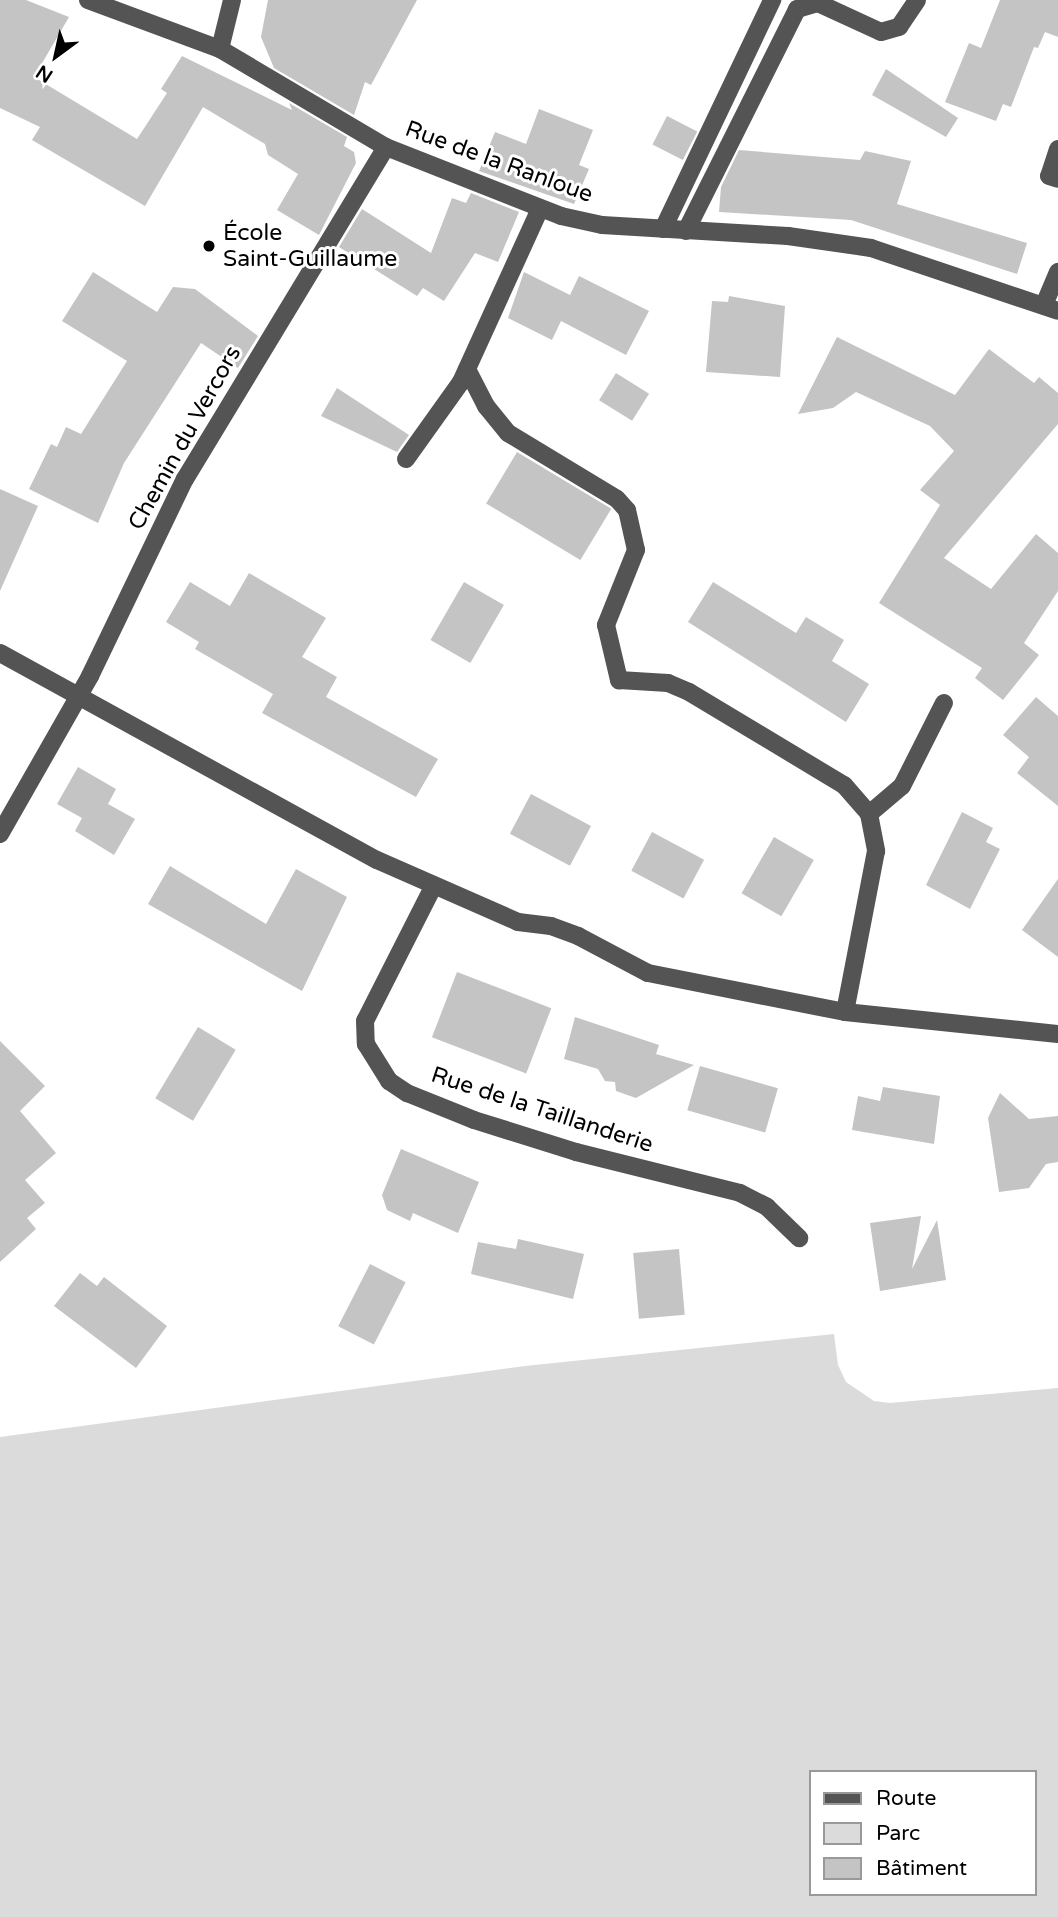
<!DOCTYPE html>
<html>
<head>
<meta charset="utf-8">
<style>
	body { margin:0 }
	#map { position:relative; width:1058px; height:1917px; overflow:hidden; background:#fff; font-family:"Varela Round",sans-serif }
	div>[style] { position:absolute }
	.green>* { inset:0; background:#dbdbdb }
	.building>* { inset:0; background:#c4c4c4; transform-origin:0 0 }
	.minor>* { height:18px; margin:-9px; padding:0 9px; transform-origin:9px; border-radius:9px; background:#545454 }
	.dots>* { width:19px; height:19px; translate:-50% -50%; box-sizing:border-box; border:4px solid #fff; border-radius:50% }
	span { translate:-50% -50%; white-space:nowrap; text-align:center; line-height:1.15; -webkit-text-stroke:6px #fff; paint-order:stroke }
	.street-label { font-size:23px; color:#000 }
	.poi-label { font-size:23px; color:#000 }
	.left { translate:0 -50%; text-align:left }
	.legend { position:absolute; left:809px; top:1770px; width:228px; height:126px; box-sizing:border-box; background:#fff; border:2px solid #999; margin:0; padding:9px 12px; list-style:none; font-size:21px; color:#000 }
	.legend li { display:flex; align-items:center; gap:14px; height:35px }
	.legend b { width:35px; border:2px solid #999 }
	.north { position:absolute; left:21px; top:21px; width:70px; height:70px; -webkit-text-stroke:5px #fff; paint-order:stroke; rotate:213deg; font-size:19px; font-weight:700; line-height:28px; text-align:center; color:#000 }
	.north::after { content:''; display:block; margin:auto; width:24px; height:32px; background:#000; clip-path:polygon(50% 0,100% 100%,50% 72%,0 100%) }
</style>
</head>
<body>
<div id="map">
	<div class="green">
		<div style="clip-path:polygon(evenodd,834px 1334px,838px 1365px,846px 1382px,874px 1401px,890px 1403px,1058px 1388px,1058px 1917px,0 1917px,0 1437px,525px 1366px,834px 1334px,811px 1772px,1035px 1772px,1035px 1894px,811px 1894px,811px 1772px)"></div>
	</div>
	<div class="building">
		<div style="clip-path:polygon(0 0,26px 0,69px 17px,34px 77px,137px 139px,167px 93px,161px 89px,182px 56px,292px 110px,289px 103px,347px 137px,344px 146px,354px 152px,356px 163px,319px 235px,277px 210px,298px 174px,268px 155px,265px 144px,203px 107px,145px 206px,32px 140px,40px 127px,0 108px)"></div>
		<div style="clip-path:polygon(268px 0,417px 0,371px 85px,365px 82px,354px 115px,274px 68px,261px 37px)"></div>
		<div style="clip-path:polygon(1000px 0,1058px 0,1058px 37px,1045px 32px,1038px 48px,1034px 47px,1011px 107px,1003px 104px,996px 121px,945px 102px,969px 43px,981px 48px)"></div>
		<div style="clip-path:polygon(886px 69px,958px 118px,946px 137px,872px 95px)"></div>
		<div style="clip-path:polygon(539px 109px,593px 130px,579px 165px,589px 169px,574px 204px,479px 171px,495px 132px,526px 144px)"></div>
		<div style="left:667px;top:116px;width:34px;height:32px;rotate:27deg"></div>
		<div style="clip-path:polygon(739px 150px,860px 160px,865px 151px,911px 161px,897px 204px,1027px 243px,1017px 274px,851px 220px,719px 212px,721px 187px)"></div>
		<div style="clip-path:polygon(471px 193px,519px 212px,498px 262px,475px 253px,444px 301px,423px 288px,417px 296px,339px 247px,362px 209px,431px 253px,452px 198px,466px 203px)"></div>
		<div style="clip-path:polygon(93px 272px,157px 312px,173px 287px,195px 289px,258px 336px,238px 368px,201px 343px,124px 463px,98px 523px,29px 489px,51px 444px,57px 447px,66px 427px,81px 434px,127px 361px,62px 321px)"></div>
		<div style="clip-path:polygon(524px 272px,570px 295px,579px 276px,649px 311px,626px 355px,561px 321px,552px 340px,508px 318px)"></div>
		<div style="clip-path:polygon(729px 296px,785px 306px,780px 377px,706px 372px,712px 301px,728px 302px)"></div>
		<div style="clip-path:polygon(837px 337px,955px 395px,989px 349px,1034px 383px,1039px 377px,1058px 393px,1058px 424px,944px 558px,991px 589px,1036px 534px,1058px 553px,1058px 591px,1024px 643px,1039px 655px,1003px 700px,975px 678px,982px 668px,879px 603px,940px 505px,920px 490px,954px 451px,930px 426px,856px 392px,833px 408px,798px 414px)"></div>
		<div style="left:616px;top:373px;width:39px;height:32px;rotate:32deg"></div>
		<div style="clip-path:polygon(337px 388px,409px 435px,397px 452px,321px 416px)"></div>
		<div style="left:517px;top:452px;width:110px;height:60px;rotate:31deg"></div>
		<div style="clip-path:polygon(0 489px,38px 506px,0 591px)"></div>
		<div style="clip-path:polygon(249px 573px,326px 618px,302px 657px,337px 677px,326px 697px,438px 759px,416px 797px,262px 713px,273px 694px,195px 649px,199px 642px,166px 622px,190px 582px,230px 606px)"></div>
		<div style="left:464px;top:582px;width:46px;height:67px;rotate:30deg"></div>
		<div style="clip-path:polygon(713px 582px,796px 633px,806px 617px,844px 640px,832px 661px,869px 684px,846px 722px,688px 622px)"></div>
		<div style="clip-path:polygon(1036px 697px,1058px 716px,1058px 806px,1017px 773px,1029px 757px,1003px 735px)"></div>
		<div style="clip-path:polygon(78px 767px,116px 789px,108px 804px,135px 819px,114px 855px,75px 831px,82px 818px,57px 804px)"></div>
		<div style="left:531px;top:794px;width:68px;height:45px;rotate:28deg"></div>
		<div style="clip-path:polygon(962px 812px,993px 828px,986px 842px,1000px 849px,970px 909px,926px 885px)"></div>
		<div style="left:652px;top:832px;width:59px;height:44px;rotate:28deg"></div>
		<div style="left:774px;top:837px;width:46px;height:65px;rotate:30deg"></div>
		<div style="clip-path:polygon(170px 866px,266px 924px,296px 869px,347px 897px,302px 991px,148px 904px)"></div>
		<div style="clip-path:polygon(1058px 879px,1058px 957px,1022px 930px)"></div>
		<div style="left:457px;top:972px;width:101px;height:70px;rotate:21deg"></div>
		<div style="clip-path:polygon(575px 1017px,659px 1045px,656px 1054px,694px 1065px,636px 1098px,616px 1091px,615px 1082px,605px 1081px,598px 1069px,564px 1059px)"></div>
		<div style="left:198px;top:1027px;width:44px;height:83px;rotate:31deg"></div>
		<div style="clip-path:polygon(0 1041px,45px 1086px,20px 1111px,56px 1153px,25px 1180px,45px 1203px,27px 1218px,36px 1229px,0 1262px)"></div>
		<div style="left:700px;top:1066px;width:81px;height:46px;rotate:16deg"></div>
		<div style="clip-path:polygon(883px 1087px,940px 1096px,934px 1144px,852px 1130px,858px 1096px,880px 1101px)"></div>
		<div style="clip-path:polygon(1000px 1093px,1029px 1119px,1058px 1116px,1058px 1162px,1046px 1164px,1029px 1188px,999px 1192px,988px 1118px)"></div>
		<div style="clip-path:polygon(401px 1149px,479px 1182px,458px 1233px,413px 1213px,410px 1221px,387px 1210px,382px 1195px)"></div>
		<div style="clip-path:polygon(921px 1216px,912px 1269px,937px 1220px,946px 1280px,880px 1291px,870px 1223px)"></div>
		<div style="clip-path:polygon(518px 1239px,584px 1254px,573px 1299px,471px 1274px,478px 1242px,516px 1249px)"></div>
		<div style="left:679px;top:1249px;width:66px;height:46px;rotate:85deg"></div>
		<div style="left:370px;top:1264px;width:40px;height:70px;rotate:27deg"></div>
		<div style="clip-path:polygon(80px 1273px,97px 1286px,104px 1277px,167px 1326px,136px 1368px,54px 1306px)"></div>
	</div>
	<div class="minor">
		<div style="left:88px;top:0;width:141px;rotate:20.4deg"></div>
		<div style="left:220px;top:49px;width:193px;rotate:30.6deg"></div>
		<div style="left:386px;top:147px;width:188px;rotate:21.5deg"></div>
		<div style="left:561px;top:216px;width:42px;rotate:12.4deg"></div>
		<div style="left:602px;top:225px;width:186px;rotate:3.4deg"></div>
		<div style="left:788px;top:236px;width:84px;rotate:8.2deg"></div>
		<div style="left:871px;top:248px;width:197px;rotate:18.6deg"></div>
		<div style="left:220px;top:49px;width:50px;rotate:-76.2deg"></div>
		<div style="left:1058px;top:149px;width:28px;rotate:108deg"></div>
		<div style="left:1049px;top:176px;width:9px;rotate:18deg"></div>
		<div style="left:663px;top:229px;width:254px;rotate:-64.5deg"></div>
		<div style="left:686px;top:231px;width:248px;rotate:-63.4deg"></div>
		<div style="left:797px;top:9px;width:22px;rotate:-16deg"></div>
		<div style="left:818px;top:3px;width:69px;rotate:24.7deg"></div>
		<div style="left:881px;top:32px;width:19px;rotate:-16deg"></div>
		<div style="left:899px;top:27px;width:32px;rotate:-56deg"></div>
		<div style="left:1044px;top:305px;width:36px;rotate:-67deg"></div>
		<div style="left:467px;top:369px;width:42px;rotate:62.8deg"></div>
		<div style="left:486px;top:406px;width:35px;rotate:51deg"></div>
		<div style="left:508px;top:433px;width:127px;rotate:31.2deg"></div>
		<div style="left:617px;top:499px;width:15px;rotate:48deg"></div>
		<div style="left:627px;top:510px;width:41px;rotate:77.3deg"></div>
		<div style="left:636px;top:550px;width:81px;rotate:111.8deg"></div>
		<div style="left:606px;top:625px;width:57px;rotate:76.7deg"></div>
		<div style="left:619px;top:680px;width:49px;rotate:3.5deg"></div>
		<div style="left:668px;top:683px;width:23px;rotate:23deg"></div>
		<div style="left:689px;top:692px;width:181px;rotate:31deg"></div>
		<div style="left:844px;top:785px;width:38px;rotate:49deg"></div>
		<div style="left:869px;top:814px;width:38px;rotate:79deg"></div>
		<div style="left:876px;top:851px;width:164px;rotate:100.9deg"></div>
		<div style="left:406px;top:459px;width:95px;rotate:-54.5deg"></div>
		<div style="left:461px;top:382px;width:190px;rotate:-65.5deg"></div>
		<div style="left:0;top:653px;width:430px;rotate:28.8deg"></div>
		<div style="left:377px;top:860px;width:154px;rotate:23.7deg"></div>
		<div style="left:518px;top:922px;width:33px;rotate:7deg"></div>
		<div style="left:551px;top:926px;width:29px;rotate:20deg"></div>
		<div style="left:578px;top:936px;width:79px;rotate:27.9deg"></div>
		<div style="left:648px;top:973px;width:201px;rotate:11.2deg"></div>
		<div style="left:845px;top:1012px;width:214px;rotate:5.9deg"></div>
		<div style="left:869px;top:814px;width:43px;rotate:-40.3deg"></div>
		<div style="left:902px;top:786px;width:93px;rotate:-63.2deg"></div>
		<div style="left:0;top:834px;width:182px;rotate:-60.3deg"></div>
		<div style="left:90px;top:676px;width:219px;rotate:-64.3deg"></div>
		<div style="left:185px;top:479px;width:388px;rotate:-58.8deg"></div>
		<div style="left:433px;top:887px;width:150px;rotate:116.9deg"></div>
		<div style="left:365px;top:1021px;width:23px;rotate:88deg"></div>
		<div style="left:366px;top:1044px;width:44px;rotate:58.1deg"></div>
		<div style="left:389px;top:1081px;width:22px;rotate:34deg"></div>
		<div style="left:407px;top:1093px;width:72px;rotate:21.9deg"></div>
		<div style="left:474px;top:1120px;width:107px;rotate:17.4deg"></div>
		<div style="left:576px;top:1152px;width:169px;rotate:14deg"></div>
		<div style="left:740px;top:1193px;width:30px;rotate:27deg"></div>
		<div style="left:767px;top:1207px;width:45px;rotate:44.1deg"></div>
	</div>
	<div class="dots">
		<div style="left:209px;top:246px;background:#000"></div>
	</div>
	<div class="street-label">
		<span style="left:499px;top:162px;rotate:20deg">Rue de la Ranloue</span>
		<span style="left:185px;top:438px;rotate:-61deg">Chemin du Vercors</span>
		<span style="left:542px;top:1110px;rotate:18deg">Rue de la Taillanderie</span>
	</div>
	<div class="poi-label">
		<span class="left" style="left:223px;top:246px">École<br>Saint-Guillaume</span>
	</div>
	<ul class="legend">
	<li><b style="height:9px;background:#545454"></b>Route</li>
	<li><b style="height:19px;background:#dbdbdb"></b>Parc</li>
	<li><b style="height:19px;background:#c4c4c4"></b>Bâtiment</li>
	</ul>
	<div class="north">N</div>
</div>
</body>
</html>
